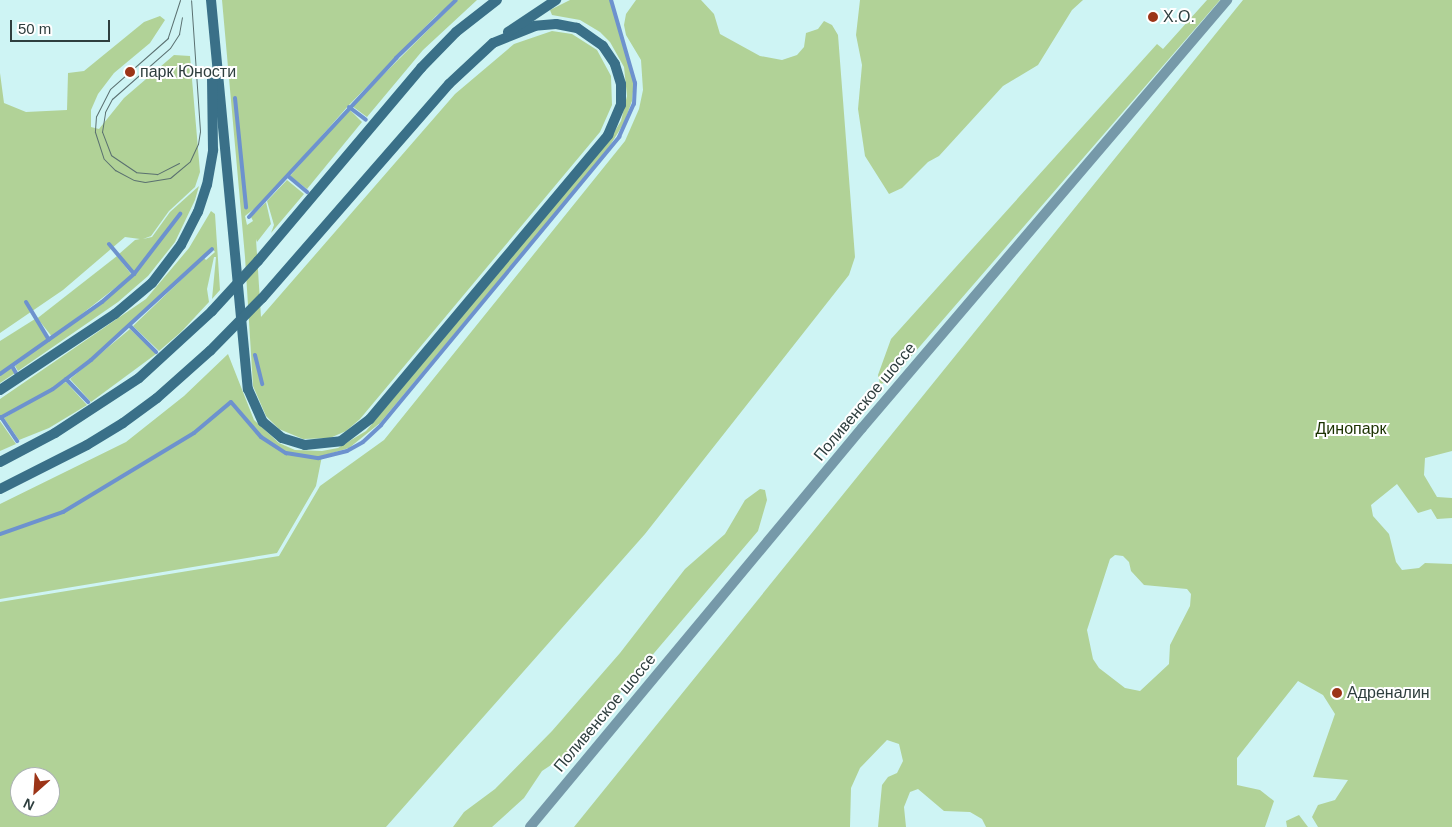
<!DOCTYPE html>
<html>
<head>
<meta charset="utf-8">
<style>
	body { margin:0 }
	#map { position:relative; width:1452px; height:827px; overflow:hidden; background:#cef4f4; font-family:Helvetica,sans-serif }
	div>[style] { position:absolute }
	.green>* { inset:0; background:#b1d297; transform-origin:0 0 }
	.stream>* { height:4px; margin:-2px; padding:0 2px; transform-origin:2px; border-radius:2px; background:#6d92ce }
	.tertiary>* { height:10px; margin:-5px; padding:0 5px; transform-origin:5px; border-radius:5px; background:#7699a9 }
	.secondary>* { height:10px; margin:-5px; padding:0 5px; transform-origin:5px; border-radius:5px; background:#3a7088 }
	.tram>* { height:1px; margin:-0.5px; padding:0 0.5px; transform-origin:0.5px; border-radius:0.5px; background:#5a7070 }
	.secondary-bridge>* { height:10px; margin:-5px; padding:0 5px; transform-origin:5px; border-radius:5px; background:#3a7088 }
	.dots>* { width:14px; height:14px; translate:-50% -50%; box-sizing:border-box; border:2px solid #fff; border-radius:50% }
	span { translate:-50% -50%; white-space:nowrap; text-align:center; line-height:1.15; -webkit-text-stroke:4px #fff; paint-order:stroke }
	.poi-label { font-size:16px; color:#2e3e3e }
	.left { translate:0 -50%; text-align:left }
	.street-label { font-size:16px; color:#2e3e3e }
	.park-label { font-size:16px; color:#1b3201 }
	.north { position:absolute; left:10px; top:767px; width:50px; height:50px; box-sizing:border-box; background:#fff; border:1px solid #abb2b2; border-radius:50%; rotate:206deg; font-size:14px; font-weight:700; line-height:20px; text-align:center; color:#2e3e3e }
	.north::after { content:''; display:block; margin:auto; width:18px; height:22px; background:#9c3417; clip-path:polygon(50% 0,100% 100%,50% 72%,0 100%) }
	.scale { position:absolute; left:10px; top:20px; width:100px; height:22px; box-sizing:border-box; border:2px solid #2e3e3e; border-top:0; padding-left:6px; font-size:15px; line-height:18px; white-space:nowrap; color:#2e3e3e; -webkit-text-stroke:4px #fff; paint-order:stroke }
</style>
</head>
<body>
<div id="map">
	<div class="green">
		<div style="clip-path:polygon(evenodd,222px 0,456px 0,436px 16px,349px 105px,264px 201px,245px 216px,247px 225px,253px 221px,251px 217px,266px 202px,271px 224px,257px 242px,256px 239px,261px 317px,455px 94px,514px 44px,552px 31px,572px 34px,597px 50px,611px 76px,612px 105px,600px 132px,360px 419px,346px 431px,330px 438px,303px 439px,279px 429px,266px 416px,253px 386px,245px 257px,222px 0,234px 97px,236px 97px,246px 208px,245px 207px,234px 97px)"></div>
		<div style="clip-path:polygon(458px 0,477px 0,423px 50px,367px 117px,352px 106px)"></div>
		<div style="clip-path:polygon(570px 0,610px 0,634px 82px,632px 101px,624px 123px,606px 152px,380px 423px,349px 448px,322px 456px,316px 486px,277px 553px,0 599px,0 504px,126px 442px,184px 396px,228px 354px,254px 420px,279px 443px,295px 450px,322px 451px,338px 448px,366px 431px,610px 139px,621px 121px,627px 96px,624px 67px,610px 42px,600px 32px,580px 20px,552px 15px,550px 10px)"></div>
		<div style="clip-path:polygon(evenodd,636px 0,701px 0,714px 14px,720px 34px,760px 56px,782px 60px,797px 55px,804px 47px,806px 33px,818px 29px,824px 21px,832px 25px,838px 35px,855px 257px,849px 275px,645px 534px,386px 827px,0 827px,0 602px,279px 556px,320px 486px,384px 440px,625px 141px,639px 109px,643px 90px,641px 60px,626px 35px,624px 25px,626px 14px,636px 0,20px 777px,50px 777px,50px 807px,20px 807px,20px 777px)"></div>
		<div style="clip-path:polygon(860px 0,1083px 0,1072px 10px,1038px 65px,1003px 86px,939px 156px,928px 162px,902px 188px,889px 194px,865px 156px,858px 109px,862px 65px,856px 35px)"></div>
		<div style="clip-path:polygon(1207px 0,1220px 0,889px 382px,880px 384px,878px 375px,891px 339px,1157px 44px,1163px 49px)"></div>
		<div style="clip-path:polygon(evenodd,1243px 0,1452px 0,1452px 451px,1425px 458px,1424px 475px,1437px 497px,1452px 498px,1452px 518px,1437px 519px,1431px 509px,1418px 513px,1397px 484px,1371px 505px,1373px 516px,1389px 534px,1396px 562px,1402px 570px,1419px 568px,1425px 563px,1452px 564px,1452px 827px,1318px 827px,1312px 817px,1318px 805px,1335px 800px,1348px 780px,1313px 777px,1335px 714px,1323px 695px,1298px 681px,1237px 758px,1237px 785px,1260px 790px,1274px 801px,1265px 827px,986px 827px,982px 819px,970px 812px,944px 811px,918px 789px,910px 792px,904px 807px,906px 827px,878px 827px,882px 785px,888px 777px,897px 773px,903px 761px,899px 744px,887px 740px,860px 768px,851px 788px,850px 827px,574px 827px,1243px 0,1115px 555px,1123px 556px,1129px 562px,1131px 571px,1144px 585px,1187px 589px,1191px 594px,1190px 606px,1170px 645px,1169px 664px,1140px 691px,1125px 688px,1099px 668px,1093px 659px,1087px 630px,1110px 559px,1115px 555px)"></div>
		<div style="clip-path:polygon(160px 16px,165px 20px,150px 43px,114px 73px,98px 94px,91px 110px,91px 127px,99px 129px,124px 98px,174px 55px,190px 56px,200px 172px,195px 187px,169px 211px,151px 236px,143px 239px,152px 237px,170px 212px,199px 186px,195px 200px,175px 242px,148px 276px,118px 302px,18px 371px,15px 366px,134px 276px,181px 214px,134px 272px,119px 254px,135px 240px,140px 239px,125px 237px,63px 290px,0 333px,0 73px,4px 103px,26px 112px,67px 110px,68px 73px,84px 71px,144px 22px)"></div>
		<div style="clip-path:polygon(349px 109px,362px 122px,307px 189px,290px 176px)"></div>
		<div style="clip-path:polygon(287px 180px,304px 194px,271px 233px,274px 225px,267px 201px)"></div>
		<div style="clip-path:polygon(211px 211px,215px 214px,220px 290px,212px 299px,216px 257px,214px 257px,207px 289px,209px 302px,181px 332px,159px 351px,133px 326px,204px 258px,206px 260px,215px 252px,212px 248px,90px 360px,52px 389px,0 417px,0 399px,146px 299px,189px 248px)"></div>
		<div style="left:117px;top:256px;width:24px;height:101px;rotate:52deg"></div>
		<div style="clip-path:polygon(35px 319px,48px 340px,0 373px,0 341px)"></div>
		<div style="clip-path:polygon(130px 329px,156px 354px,91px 402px,70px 379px)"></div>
		<div style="clip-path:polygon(11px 368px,15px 373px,0 383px,0 375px)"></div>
		<div style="clip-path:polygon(66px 382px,87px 405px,49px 428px,19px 440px,4px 418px)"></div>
		<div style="clip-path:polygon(0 421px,16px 444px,0 451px)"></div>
		<div style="clip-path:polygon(760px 489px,765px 490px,767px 500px,758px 531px,569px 753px,542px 771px,524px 798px,492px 827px,453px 827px,464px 812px,495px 789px,552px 731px,620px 653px,685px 569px,725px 534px,745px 500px)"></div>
		<div style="clip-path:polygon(1299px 815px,1308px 827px,1287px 827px,1286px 821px)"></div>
	</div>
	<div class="stream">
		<div style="left:235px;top:98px;width:110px;rotate:84.2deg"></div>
		<div style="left:349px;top:107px;width:21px;rotate:37deg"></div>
		<div style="left:288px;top:176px;width:25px;rotate:40deg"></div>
		<div style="left:249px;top:217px;width:217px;rotate:-47.2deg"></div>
		<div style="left:396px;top:58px;width:83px;rotate:-44deg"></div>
		<div style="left:109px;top:244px;width:39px;rotate:50deg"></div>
		<div style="left:26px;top:302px;width:44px;rotate:58.8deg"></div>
		<div style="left:130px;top:326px;width:37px;rotate:45deg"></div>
		<div style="left:255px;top:355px;width:30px;rotate:76deg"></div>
		<div style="left:12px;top:366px;width:8px;rotate:60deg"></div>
		<div style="left:0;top:374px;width:125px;rotate:-35.2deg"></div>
		<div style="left:102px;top:302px;width:43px;rotate:-41.2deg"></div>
		<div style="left:134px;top:274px;width:76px;rotate:-52.5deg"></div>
		<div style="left:66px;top:379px;width:32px;rotate:46deg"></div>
		<div style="left:1px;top:417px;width:29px;rotate:56deg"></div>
		<div style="left:0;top:418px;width:60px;rotate:-28.7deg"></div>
		<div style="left:53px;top:389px;width:48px;rotate:-37.3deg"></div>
		<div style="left:91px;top:360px;width:164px;rotate:-42.5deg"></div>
		<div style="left:0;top:534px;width:67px;rotate:-19.2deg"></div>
		<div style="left:63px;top:512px;width:153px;rotate:-31.1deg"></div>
		<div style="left:194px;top:433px;width:48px;rotate:-40deg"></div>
		<div style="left:231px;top:402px;width:46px;rotate:49.4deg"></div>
		<div style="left:261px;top:437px;width:30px;rotate:33deg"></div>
		<div style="left:286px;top:453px;width:33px;rotate:9deg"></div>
		<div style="left:319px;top:458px;width:29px;rotate:-14deg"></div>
		<div style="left:347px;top:451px;width:18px;rotate:-29deg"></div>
		<div style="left:363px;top:442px;width:25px;rotate:-43deg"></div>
		<div style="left:381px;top:425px;width:374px;rotate:-50.4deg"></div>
		<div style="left:619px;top:137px;width:36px;rotate:-66deg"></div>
		<div style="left:634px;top:104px;width:21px;rotate:-87deg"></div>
		<div style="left:635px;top:83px;width:86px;rotate:-106.1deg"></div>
	</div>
	<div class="tertiary">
		<div style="left:530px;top:827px;width:519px;rotate:-50.24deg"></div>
		<div style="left:862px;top:428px;width:563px;rotate:-49.54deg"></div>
	</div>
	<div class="secondary">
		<div style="left:211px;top:0;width:391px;rotate:84.6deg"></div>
		<div style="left:248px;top:389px;width:36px;rotate:66deg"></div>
		<div style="left:263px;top:422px;width:25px;rotate:40deg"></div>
		<div style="left:282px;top:438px;width:24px;rotate:17deg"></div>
		<div style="left:305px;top:445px;width:36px;rotate:-6deg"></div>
		<div style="left:341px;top:441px;width:36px;rotate:-37deg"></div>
		<div style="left:370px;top:419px;width:371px;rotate:-50deg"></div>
		<div style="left:608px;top:135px;width:33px;rotate:-67deg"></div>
		<div style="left:621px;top:105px;width:21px;rotate:-90deg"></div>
		<div style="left:621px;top:84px;width:21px;rotate:-107deg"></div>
		<div style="left:615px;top:64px;width:22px;rotate:-124deg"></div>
		<div style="left:603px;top:46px;width:32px;rotate:-145deg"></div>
		<div style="left:577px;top:28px;width:21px;rotate:-169deg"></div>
		<div style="left:556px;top:24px;width:21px;rotate:175deg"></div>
		<div style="left:535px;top:26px;width:45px;rotate:158deg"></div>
		<div style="left:493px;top:43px;width:60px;rotate:137deg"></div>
		<div style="left:449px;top:84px;width:284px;rotate:131.1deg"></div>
		<div style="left:508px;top:32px;width:58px;rotate:-33.7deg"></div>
		<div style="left:258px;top:261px;width:253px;rotate:-49.8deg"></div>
		<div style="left:421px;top:68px;width:50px;rotate:-45.8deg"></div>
		<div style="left:456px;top:32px;width:52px;rotate:-38deg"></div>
		<div style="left:0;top:390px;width:138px;rotate:-33.5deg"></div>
		<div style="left:115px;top:314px;width:48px;rotate:-40deg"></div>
		<div style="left:152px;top:283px;width:48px;rotate:-52.7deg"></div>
		<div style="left:181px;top:245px;width:37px;rotate:-63deg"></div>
		<div style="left:198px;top:212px;width:28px;rotate:-72deg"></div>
		<div style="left:207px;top:185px;width:36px;rotate:-80deg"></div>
		<div style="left:213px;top:150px;width:73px;rotate:-90.8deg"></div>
		<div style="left:0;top:462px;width:62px;rotate:-27.8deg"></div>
		<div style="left:55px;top:433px;width:100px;rotate:-33.2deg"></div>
		<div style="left:139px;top:378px;width:99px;rotate:-42.5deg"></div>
		<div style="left:0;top:489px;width:97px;rotate:-26.8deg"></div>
		<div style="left:87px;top:445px;width:42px;rotate:-31.4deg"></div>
		<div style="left:123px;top:423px;width:42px;rotate:-36.3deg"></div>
		<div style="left:157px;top:398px;width:71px;rotate:-41.6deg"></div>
	</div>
	<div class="tram">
		<div style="left:180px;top:0;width:40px;rotate:108deg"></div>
		<div style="left:168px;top:38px;width:77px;rotate:138.7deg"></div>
		<div style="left:110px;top:89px;width:30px;rotate:117deg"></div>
		<div style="left:96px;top:116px;width:16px;rotate:94deg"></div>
		<div style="left:95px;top:132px;width:28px;rotate:72deg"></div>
		<div style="left:104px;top:159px;width:16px;rotate:45deg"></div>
		<div style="left:115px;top:170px;width:21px;rotate:28deg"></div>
		<div style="left:134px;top:180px;width:11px;rotate:10deg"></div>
		<div style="left:145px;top:182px;width:25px;rotate:-9deg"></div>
		<div style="left:170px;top:178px;width:26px;rotate:-40deg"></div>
		<div style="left:190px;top:161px;width:19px;rotate:-65deg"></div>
		<div style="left:198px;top:144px;width:13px;rotate:-81deg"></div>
		<div style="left:200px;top:131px;width:131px;rotate:-93.9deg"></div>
		<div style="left:179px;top:163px;width:25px;rotate:153deg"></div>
		<div style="left:157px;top:174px;width:21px;rotate:-175deg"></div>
		<div style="left:136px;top:172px;width:30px;rotate:-146deg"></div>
		<div style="left:111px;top:155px;width:25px;rotate:-111deg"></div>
		<div style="left:102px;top:132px;width:20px;rotate:-81deg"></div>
		<div style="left:105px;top:112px;width:15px;rotate:-62deg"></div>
		<div style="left:112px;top:99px;width:77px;rotate:-41.3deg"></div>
		<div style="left:170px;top:48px;width:17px;rotate:-57deg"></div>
		<div style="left:179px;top:34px;width:17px;rotate:-80deg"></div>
	</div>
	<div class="secondary-bridge">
		<div style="left:212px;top:311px;width:68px;rotate:-47.4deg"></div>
		<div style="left:210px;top:351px;width:74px;rotate:-45.5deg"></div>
	</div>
	<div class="dots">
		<div style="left:1153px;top:17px;background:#9c3417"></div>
		<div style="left:130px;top:72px;background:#9c3417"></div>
		<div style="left:1337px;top:693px;background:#9c3417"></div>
	</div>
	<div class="poi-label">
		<span class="left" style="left:1163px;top:17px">Х.О.</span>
		<span class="left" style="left:140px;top:72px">парк Юности</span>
		<span class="left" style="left:1347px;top:693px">Адреналин</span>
	</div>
	<div class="street-label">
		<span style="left:865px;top:402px;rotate:-50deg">Поливенское шоссе</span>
		<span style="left:605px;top:713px;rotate:-50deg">Поливенское шоссе</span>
	</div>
	<div class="park-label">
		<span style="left:1351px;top:429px">Динопарк</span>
	</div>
	<div class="north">N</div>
	<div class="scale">50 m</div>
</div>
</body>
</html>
